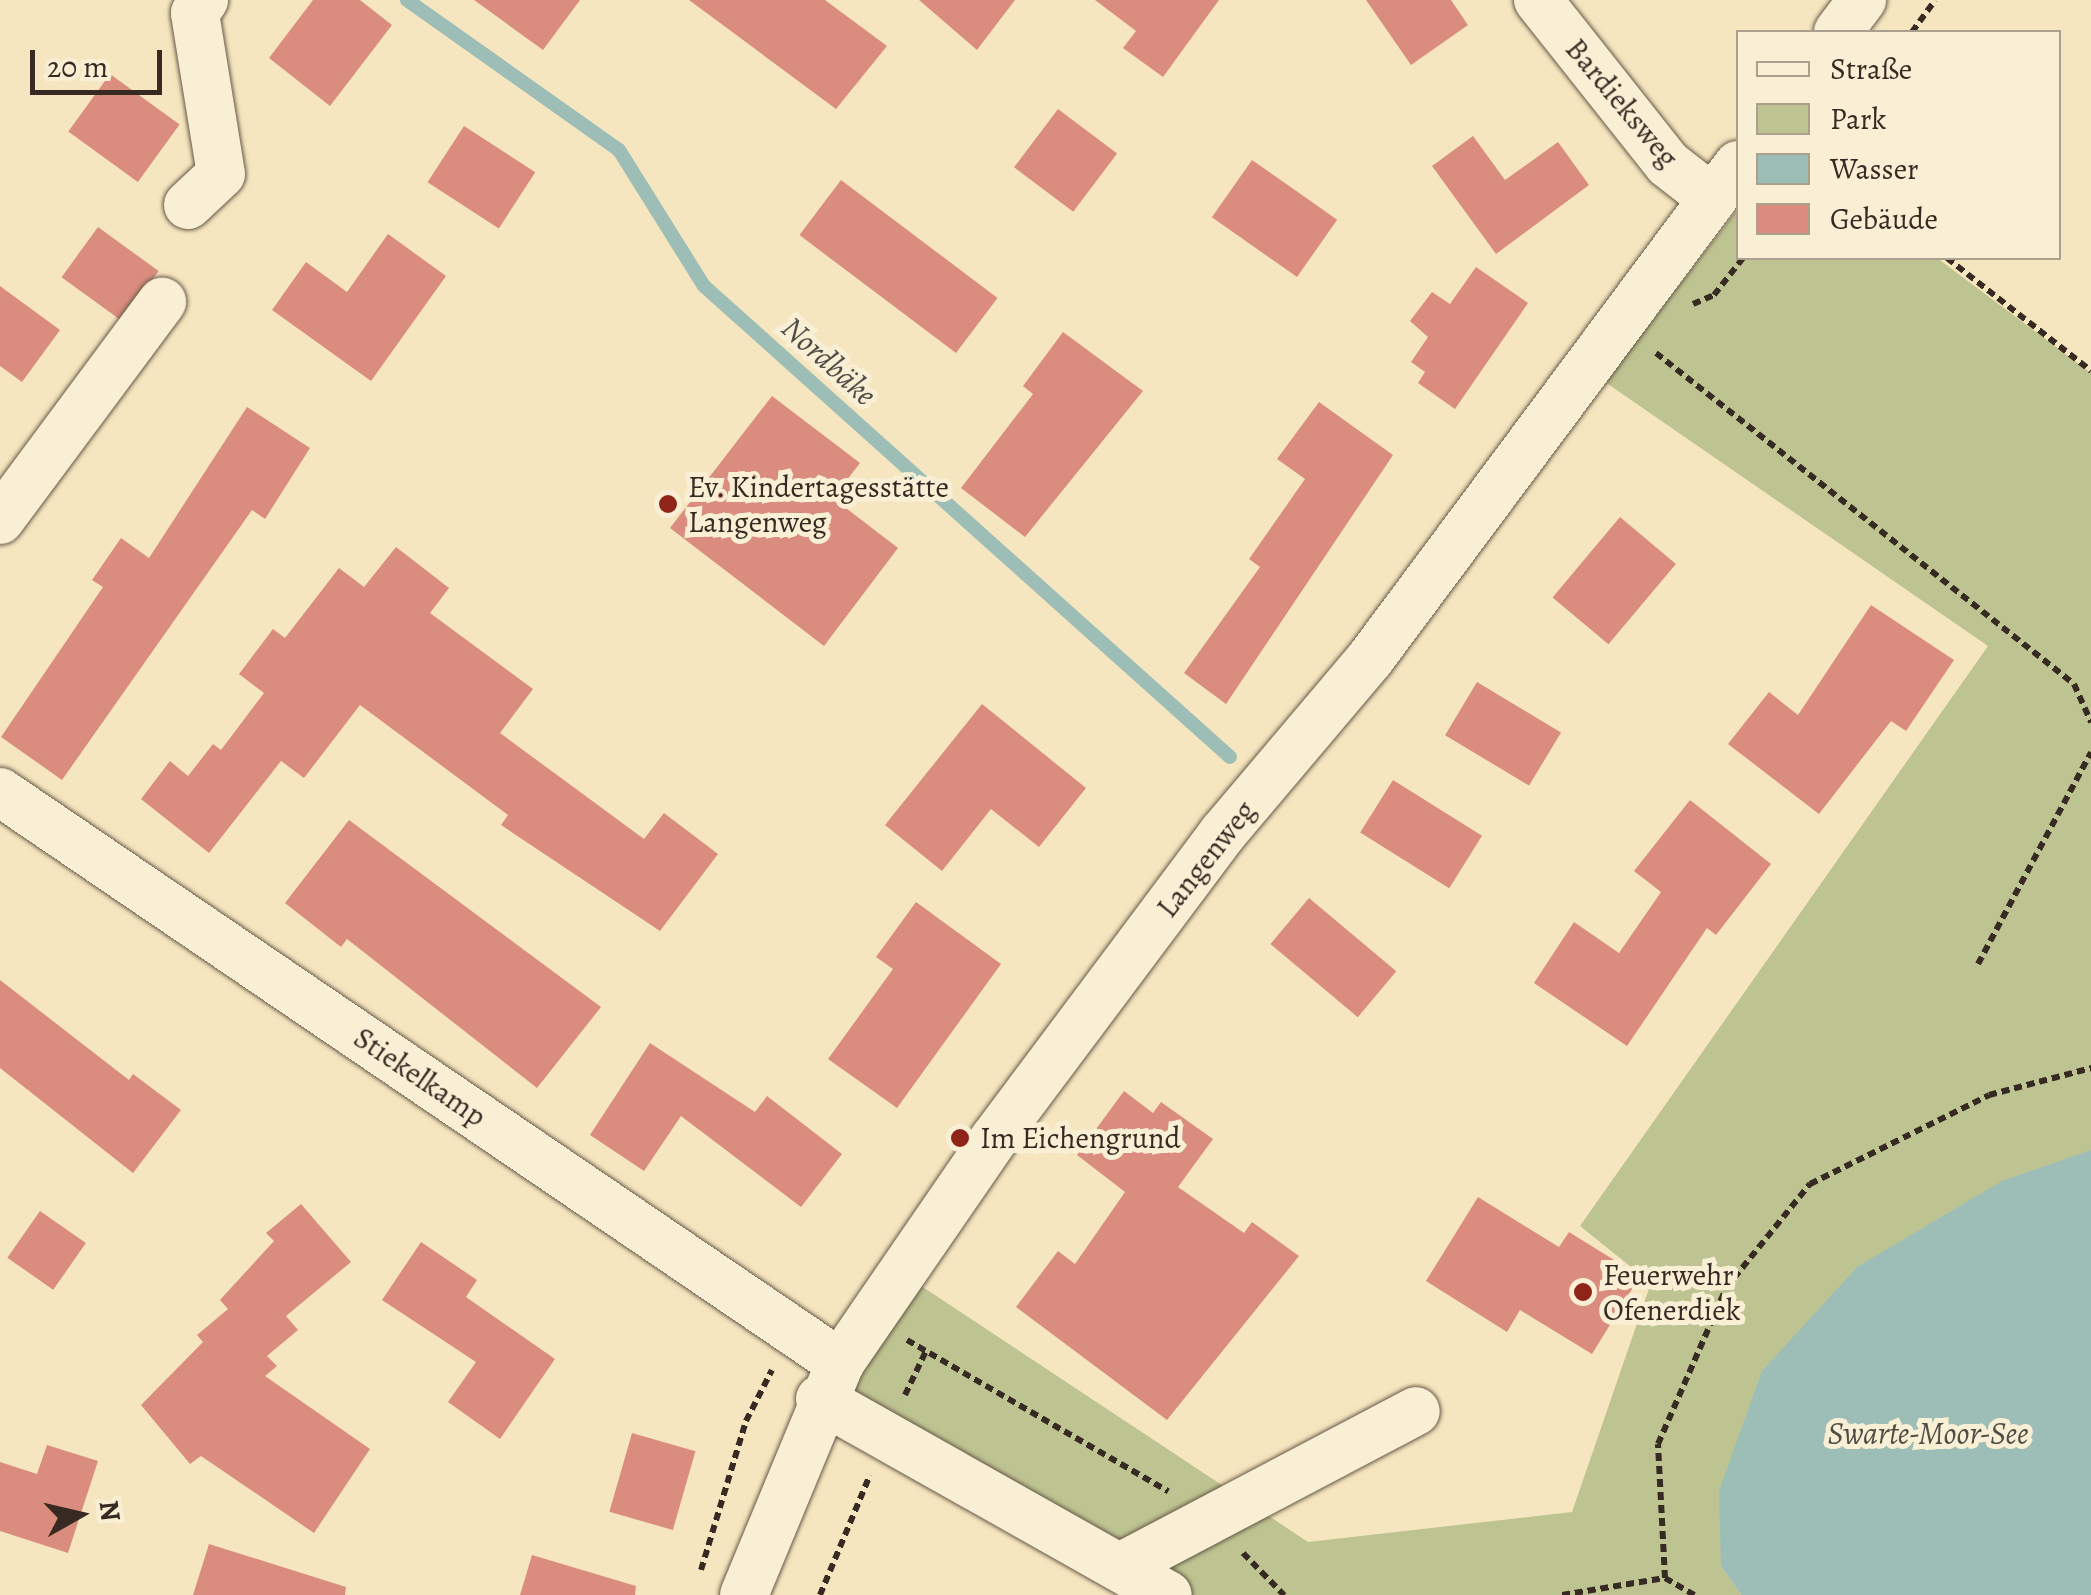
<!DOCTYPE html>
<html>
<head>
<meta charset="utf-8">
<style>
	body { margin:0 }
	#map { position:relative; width:2091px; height:1595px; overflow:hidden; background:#f6e6bf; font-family:Alegreya,serif }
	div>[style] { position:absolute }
	.green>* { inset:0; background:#bec491 }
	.water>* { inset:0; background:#9dbeb7 }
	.stream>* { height:14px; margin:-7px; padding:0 7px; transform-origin:7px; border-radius:7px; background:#9dbeb7 }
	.building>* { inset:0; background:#da8d7e; transform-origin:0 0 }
	.path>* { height:6px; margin-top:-3px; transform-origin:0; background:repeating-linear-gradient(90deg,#372a22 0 8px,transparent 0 13px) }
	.roads { filter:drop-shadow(0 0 2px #675949) drop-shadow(0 0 2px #675949) }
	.minor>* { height:48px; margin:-24px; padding:0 24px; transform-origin:24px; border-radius:24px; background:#f9efd5 }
	.dots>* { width:28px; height:28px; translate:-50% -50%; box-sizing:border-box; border:5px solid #f9efd5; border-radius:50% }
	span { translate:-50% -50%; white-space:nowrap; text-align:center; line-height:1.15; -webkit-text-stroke:10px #f9efd5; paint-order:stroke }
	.street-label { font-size:30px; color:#372a22 }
	.poi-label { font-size:30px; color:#372a22 }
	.left { translate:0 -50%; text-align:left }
	.water-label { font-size:32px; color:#504f47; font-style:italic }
	.legend { position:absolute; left:1736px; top:30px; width:325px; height:230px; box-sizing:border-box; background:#f9efd5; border:2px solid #aba08d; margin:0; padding:12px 18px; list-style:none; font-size:30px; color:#372a22 }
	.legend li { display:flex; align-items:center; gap:20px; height:50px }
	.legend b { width:50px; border:2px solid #aba08d }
	.north { position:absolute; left:30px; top:1465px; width:100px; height:100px; -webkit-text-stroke:8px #f9efd5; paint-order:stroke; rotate:82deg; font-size:28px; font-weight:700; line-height:40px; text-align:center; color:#372a22 }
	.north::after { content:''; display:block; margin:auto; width:35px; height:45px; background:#372a22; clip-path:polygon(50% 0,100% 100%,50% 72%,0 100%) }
	.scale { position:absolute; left:30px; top:50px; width:132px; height:45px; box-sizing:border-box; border:5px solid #372a22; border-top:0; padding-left:12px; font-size:30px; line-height:35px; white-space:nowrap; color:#372a22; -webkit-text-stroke:8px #f9efd5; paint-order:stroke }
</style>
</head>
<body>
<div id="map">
	<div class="green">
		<div style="clip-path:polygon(1738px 209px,1738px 258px,1937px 258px,2091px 373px,2091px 1150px,1721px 1566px,1741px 1595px,1139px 1595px,830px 1385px,903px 1274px,1308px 1542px,1572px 1512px,1651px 1283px,1580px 1226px,1988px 646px,1605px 382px)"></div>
	</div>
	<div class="water">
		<div style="clip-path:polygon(2091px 1150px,2091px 1595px,1741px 1595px,1721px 1566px,1719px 1491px,1762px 1371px,1857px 1267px,2002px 1181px)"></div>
	</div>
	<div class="stream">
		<div style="left:407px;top:0;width:260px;rotate:35.3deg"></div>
		<div style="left:619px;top:150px;width:160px;rotate:58deg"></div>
		<div style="left:704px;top:286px;width:706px;rotate:41.84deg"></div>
	</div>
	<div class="building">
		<div style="clip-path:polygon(313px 0,360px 0,392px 25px,330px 106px,269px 58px)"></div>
		<div style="clip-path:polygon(474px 0,580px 0,543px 50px)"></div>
		<div style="clip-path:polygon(689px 0,825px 0,887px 46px,836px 109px)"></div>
		<div style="clip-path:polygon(919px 0,1015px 0,977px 50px)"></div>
		<div style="clip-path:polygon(1095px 0,1219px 0,1163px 77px,1123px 48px,1136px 31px)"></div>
		<div style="clip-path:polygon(1366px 0,1451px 0,1468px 25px,1411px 65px)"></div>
		<div style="left:110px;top:74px;width:86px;height:71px;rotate:36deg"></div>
		<div style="left:1058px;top:109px;width:74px;height:73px;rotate:37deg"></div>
		<div style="left:464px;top:126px;width:85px;height:67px;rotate:33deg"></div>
		<div style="clip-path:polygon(1473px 136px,1505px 180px,1558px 142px,1589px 185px,1496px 254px,1432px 166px)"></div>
		<div style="left:1252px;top:160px;width:104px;height:70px;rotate:35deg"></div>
		<div style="left:841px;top:180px;width:196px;height:69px;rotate:37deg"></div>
		<div style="left:98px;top:227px;width:75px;height:62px;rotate:36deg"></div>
		<div style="clip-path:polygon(388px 234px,446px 276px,371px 381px,272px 310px,306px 262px,347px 292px)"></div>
		<div style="clip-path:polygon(1476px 267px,1528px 303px,1455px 409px,1418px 383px,1425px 372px,1411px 362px,1428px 337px,1410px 321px,1432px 292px,1450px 304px)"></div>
		<div style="clip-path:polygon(0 286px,60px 330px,22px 382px,0 366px)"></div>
		<div style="clip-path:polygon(1063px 332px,1143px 391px,1025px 537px,961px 488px,1033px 394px,1023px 386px)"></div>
		<div style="clip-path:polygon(772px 396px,860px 463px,833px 498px,898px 548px,824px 646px,670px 528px)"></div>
		<div style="clip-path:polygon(1319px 402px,1393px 455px,1226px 704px,1184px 673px,1260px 567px,1249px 559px,1305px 479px,1277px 459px)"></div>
		<div style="clip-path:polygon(247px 407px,310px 448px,265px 519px,252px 510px,62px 780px,1px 737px,103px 587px,92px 580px,121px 538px,149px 558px)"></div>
		<div style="left:1620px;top:517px;width:73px;height:105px;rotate:40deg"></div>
		<div style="clip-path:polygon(396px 547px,449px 588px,430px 613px,533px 689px,500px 733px,644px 839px,664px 813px,718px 854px,660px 931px,501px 825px,508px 815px,360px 705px,304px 778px,281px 761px,209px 853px,141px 799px,170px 761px,188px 776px,213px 744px,221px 750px,264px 693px,239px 674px,273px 629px,285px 638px,339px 568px,364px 587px)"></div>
		<div style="clip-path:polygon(1871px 605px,1954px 660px,1906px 731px,1891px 721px,1819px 814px,1728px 744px,1769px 692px,1798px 715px)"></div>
		<div style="left:1477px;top:682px;width:98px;height:62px;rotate:31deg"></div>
		<div style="clip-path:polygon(982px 704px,1086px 788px,1039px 847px,991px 809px,942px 871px,885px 825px)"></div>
		<div style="left:1393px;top:780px;width:105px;height:62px;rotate:32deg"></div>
		<div style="clip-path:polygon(1690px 800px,1771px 864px,1716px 935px,1707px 928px,1627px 1046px,1534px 983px,1574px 922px,1619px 953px,1661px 892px,1634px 871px)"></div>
		<div style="clip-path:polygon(349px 820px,601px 1007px,537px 1088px,347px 939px,341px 947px,285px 903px)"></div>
		<div style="left:1309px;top:898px;width:114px;height:60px;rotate:40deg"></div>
		<div style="clip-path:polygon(916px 902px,1001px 964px,897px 1108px,828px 1059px,893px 969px,876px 957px)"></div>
		<div style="clip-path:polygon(0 980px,129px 1080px,133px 1074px,181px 1110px,133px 1173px,0 1068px)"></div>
		<div style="clip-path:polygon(650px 1043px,755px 1112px,767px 1096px,842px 1154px,801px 1207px,681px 1116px,644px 1171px,590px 1135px)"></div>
		<div style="clip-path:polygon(1124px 1091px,1153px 1113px,1161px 1102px,1213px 1139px,1178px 1187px,1244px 1233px,1252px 1222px,1299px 1256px,1167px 1420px,1016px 1307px,1058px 1251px,1075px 1264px,1125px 1192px,1077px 1155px)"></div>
		<div style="clip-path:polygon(1478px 1197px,1559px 1247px,1569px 1232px,1640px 1276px,1592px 1354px,1520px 1310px,1507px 1332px,1426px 1281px)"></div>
		<div style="clip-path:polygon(301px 1204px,351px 1262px,286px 1316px,298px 1330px,267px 1356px,277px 1366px,265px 1376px,370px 1449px,314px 1533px,201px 1456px,190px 1464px,141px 1405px,203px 1342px,197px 1335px,228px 1309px,220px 1300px,274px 1241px,266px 1233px)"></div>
		<div style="left:40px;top:1211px;width:56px;height:57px;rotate:35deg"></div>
		<div style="clip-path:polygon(421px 1242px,477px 1280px,466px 1297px,555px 1359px,500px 1439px,448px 1402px,476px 1362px,382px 1300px)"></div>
		<div style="left:632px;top:1433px;width:66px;height:82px;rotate:16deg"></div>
		<div style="clip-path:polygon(47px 1445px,98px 1461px,68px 1553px,0 1531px,0 1462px,37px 1474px)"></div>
		<div style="clip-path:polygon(209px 1544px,346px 1587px,345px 1595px,193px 1595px)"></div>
		<div style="clip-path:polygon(532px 1555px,636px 1586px,635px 1595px,520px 1595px)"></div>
	</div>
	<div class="path">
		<div style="left:1912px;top:32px;width:39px;rotate:-54deg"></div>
		<div style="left:1947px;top:258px;width:183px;rotate:38.1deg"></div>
		<div style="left:1693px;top:304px;width:23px;rotate:-23deg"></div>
		<div style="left:1714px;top:295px;width:47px;rotate:-51.9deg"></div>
		<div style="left:1656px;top:353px;width:533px;rotate:38.37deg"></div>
		<div style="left:2074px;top:684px;width:42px;rotate:65.9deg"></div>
		<div style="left:1978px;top:964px;width:240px;rotate:-61.9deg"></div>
		<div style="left:907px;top:1340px;width:302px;rotate:30.1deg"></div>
		<div style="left:905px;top:1395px;width:49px;rotate:-64.5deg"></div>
		<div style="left:1243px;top:1553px;width:59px;rotate:45.7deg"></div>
		<div style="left:701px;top:1570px;width:156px;rotate:-73.2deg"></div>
		<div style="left:746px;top:1421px;width:57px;rotate:-63deg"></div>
		<div style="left:1665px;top:1578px;width:134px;rotate:-93deg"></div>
		<div style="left:1658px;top:1444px;width:170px;rotate:-66.4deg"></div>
		<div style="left:1726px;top:1288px;width:134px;rotate:-51.1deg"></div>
		<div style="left:1810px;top:1184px;width:200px;rotate:-26.4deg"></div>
		<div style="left:1989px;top:1095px;width:106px;rotate:-14.8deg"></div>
		<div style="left:820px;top:1595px;width:130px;rotate:-67.4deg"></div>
		<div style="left:1562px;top:1595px;width:104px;rotate:-9.4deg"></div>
		<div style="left:1665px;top:1578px;width:34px;rotate:30deg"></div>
	</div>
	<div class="roads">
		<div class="minor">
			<div style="left:1538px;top:0;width:209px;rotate:51.6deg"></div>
			<div style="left:1668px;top:164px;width:57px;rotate:37.9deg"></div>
			<div style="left:1838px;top:32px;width:40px;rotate:-53deg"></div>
			<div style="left:188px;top:205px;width:45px;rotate:-43.2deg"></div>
			<div style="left:221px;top:174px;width:163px;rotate:-99.2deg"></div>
			<div style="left:195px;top:13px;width:16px;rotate:-55deg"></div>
			<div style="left:0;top:520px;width:272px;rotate:-53.4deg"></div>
			<div style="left:0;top:792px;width:1016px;rotate:34.21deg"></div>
			<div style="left:820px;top:1399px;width:399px;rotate:29.4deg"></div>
			<div style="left:1122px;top:1566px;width:332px;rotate:-27.8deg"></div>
			<div style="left:744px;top:1595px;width:251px;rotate:-67.5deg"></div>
			<div style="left:840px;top:1363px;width:272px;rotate:-55.5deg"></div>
			<div style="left:994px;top:1139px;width:382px;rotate:-53.2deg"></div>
			<div style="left:1223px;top:833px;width:228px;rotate:-49.8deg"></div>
			<div style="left:1370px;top:659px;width:616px;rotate:-53.32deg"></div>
		</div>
	</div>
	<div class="dots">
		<div style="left:668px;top:504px;background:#8f2418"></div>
		<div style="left:960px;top:1138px;background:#8f2418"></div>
		<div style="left:1583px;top:1292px;background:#8f2418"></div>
	</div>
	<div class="street-label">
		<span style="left:1622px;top:103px;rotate:50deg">Bardieksweg</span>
		<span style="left:1206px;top:859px;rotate:-52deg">Langenweg</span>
		<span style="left:420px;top:1077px;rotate:34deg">Stiekelkamp</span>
	</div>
	<div class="poi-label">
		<span class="left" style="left:688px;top:504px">Ev. Kindertagesstätte<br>Langenweg</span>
		<span class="left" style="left:980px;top:1138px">Im Eichengrund</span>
		<span class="left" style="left:1603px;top:1292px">Feuerwehr<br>Ofenerdiek</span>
	</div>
	<div class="water-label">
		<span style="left:829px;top:361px;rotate:42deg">Nordbäke</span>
		<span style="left:1928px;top:1433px">Swarte-Moor-See</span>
	</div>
	<ul class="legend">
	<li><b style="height:12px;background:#f9efd5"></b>Straße</li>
	<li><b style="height:28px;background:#bec491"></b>Park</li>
	<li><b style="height:28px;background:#9dbeb7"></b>Wasser</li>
	<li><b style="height:28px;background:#da8d7e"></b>Gebäude</li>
	</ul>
	<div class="north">N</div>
	<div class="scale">20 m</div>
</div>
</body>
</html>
